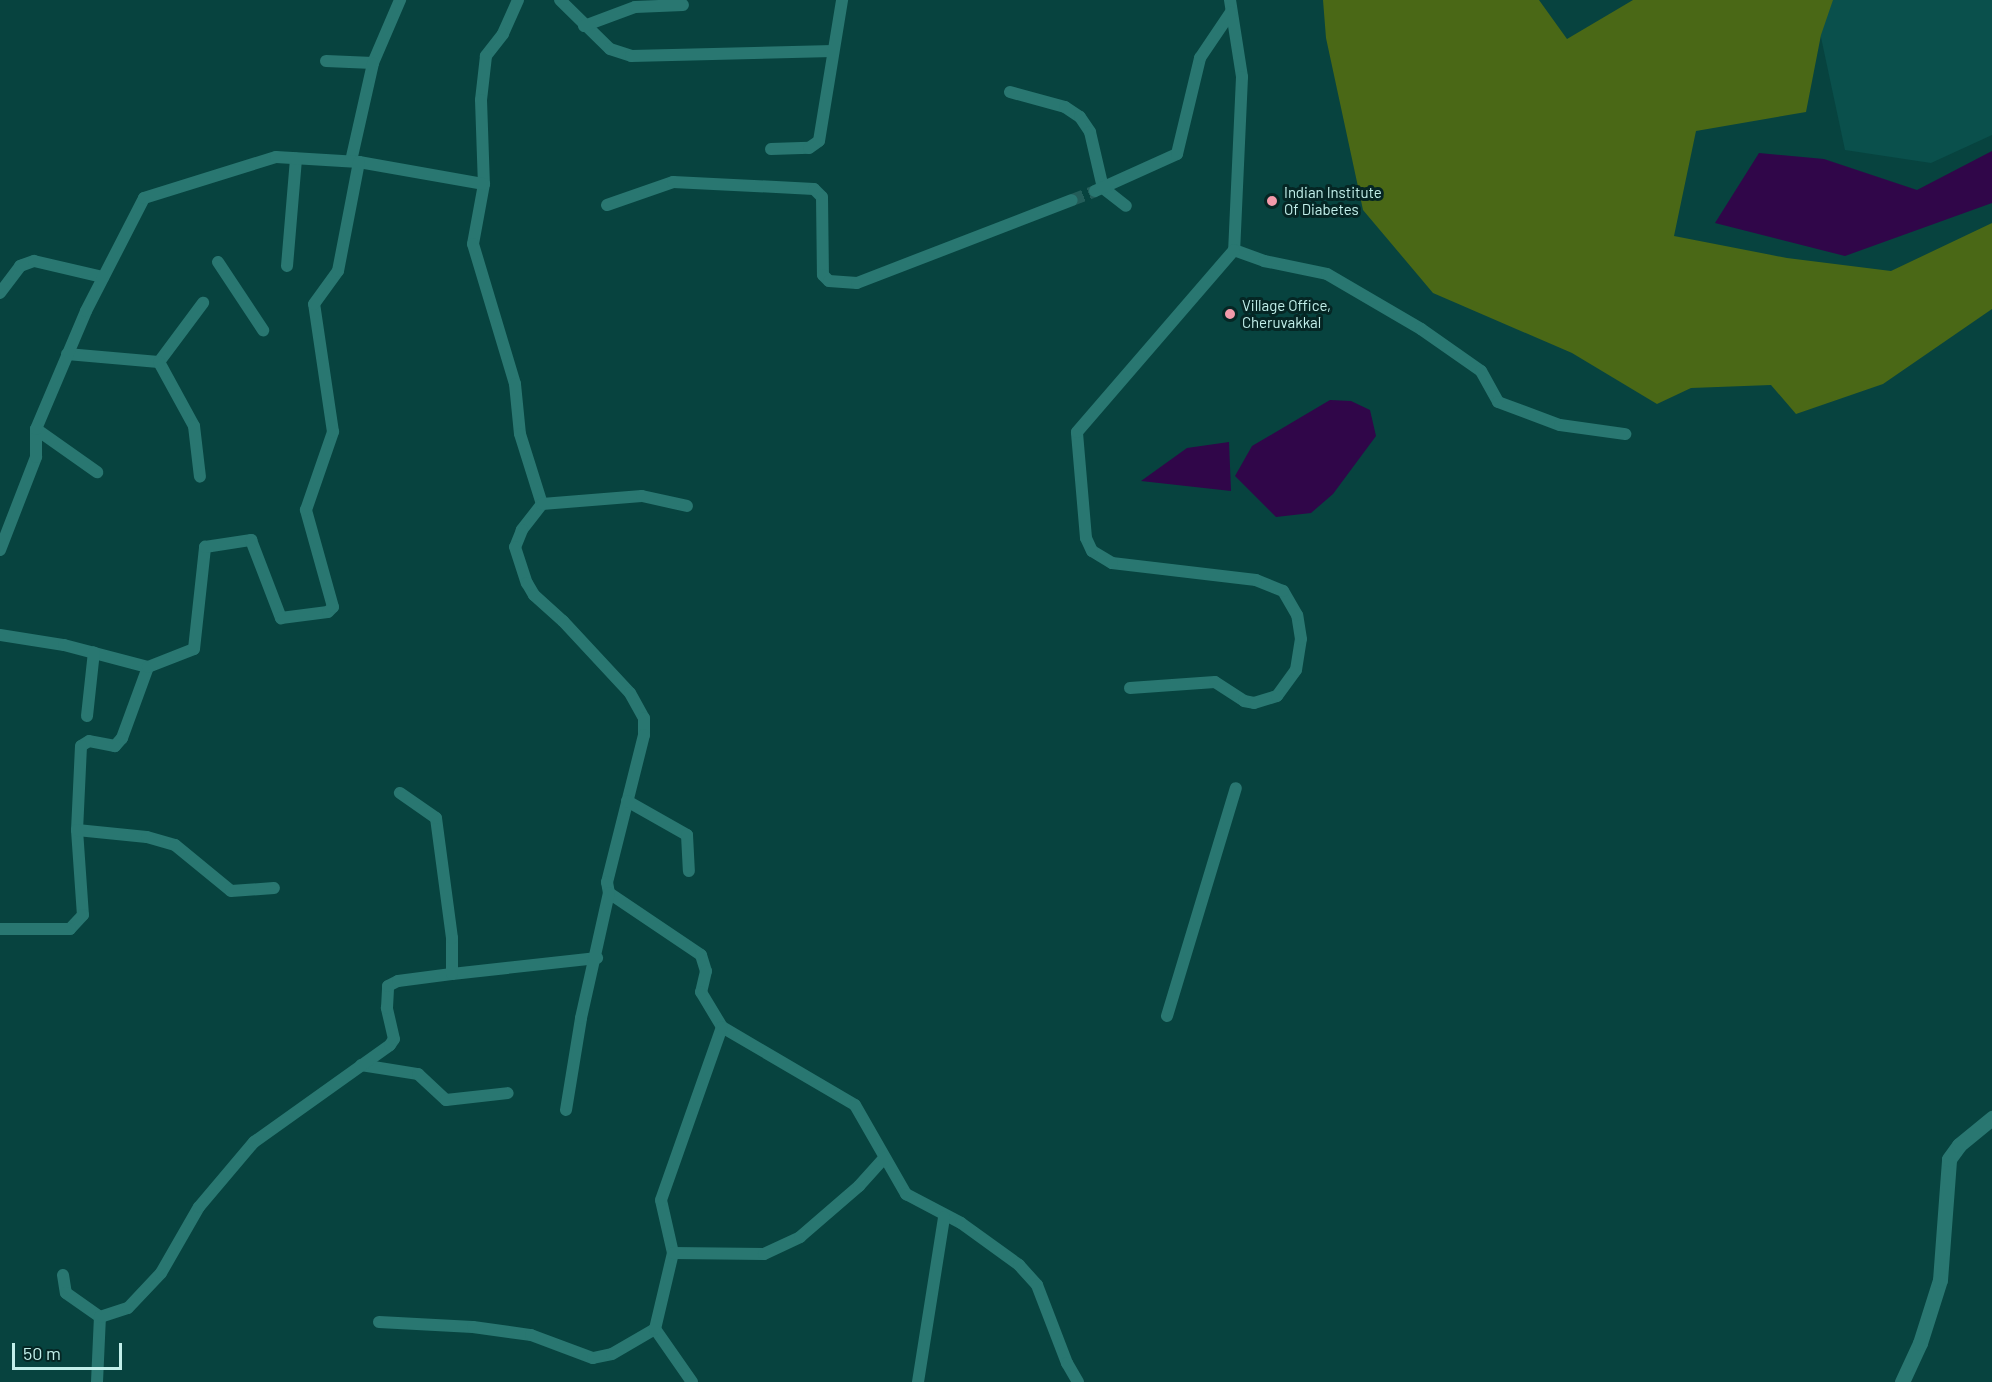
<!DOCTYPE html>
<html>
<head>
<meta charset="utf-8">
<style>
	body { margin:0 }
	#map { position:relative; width:1992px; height:1382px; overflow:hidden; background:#07433f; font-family:Barlow,sans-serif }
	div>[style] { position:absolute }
	.built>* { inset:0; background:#0a504c }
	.green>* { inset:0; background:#4a6816 }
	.water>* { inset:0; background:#300649 }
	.minor-tunnel>* { height:12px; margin-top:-6px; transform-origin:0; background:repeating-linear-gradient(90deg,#235d59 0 12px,transparent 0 18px) }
	.minor>* { height:12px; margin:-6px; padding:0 6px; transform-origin:6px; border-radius:6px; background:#297771 }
	.secondary>* { height:15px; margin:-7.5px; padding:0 7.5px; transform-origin:7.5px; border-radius:7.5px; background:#297771 }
	.dots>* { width:16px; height:16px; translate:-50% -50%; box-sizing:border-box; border:3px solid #052624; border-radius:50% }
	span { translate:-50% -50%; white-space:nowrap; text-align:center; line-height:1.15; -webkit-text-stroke:6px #052624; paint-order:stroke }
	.poi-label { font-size:15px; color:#c2efea }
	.left { translate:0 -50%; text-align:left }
	.scale { position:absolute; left:12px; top:1343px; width:110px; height:27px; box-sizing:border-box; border:3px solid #c2efea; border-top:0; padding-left:8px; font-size:18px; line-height:21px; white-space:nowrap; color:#c2efea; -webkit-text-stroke:4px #052624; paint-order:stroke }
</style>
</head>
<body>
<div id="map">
	<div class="built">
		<div style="clip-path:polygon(1831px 0,1992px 0,1992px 135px,1931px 163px,1845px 150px,1819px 28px)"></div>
	</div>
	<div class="green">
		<div style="clip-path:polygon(1323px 0,1539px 0,1567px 39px,1633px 0,1833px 0,1821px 35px,1806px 112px,1696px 131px,1674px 236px,1787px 258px,1891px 271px,1992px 223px,1992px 309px,1883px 384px,1796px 414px,1771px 385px,1691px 388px,1657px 404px,1572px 353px,1433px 293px,1363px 210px,1326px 38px)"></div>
	</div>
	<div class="water">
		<div style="clip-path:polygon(1992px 151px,1992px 203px,1845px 256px,1715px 223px,1759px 153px,1824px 159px,1917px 190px)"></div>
		<div style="clip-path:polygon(1330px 400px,1351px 401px,1370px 410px,1376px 436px,1333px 494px,1311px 513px,1276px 517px,1235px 476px,1252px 446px)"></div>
		<div style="clip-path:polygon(1229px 442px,1231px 491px,1141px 481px,1187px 448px)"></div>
	</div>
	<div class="minor-tunnel">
		<div style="left:1072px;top:200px;width:25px;rotate:-21deg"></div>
	</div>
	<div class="minor">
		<div style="left:518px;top:0;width:37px;rotate:114deg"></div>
		<div style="left:503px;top:34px;width:28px;rotate:128deg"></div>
		<div style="left:486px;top:56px;width:44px;rotate:96.5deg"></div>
		<div style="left:481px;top:100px;width:84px;rotate:88deg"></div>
		<div style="left:484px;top:184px;width:61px;rotate:100.4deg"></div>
		<div style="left:473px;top:244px;width:146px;rotate:73.3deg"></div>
		<div style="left:515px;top:384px;width:50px;rotate:84.3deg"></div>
		<div style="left:520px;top:434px;width:73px;rotate:72.6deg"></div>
		<div style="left:542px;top:504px;width:33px;rotate:128deg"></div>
		<div style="left:522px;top:530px;width:18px;rotate:112deg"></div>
		<div style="left:515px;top:547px;width:38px;rotate:72deg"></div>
		<div style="left:527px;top:583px;width:14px;rotate:60deg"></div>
		<div style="left:534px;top:595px;width:39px;rotate:42deg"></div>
		<div style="left:563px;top:621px;width:98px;rotate:47.1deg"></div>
		<div style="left:630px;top:693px;width:29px;rotate:61deg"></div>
		<div style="left:644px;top:718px;width:17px;rotate:90deg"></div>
		<div style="left:644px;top:735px;width:152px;rotate:104.1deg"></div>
		<div style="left:607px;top:882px;width:11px;rotate:80deg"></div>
		<div style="left:609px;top:893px;width:111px;rotate:34deg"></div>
		<div style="left:701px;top:955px;width:17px;rotate:73deg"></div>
		<div style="left:706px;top:971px;width:22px;rotate:103deg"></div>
		<div style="left:701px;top:992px;width:41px;rotate:59deg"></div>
		<div style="left:722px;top:1027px;width:154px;rotate:30.4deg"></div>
		<div style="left:855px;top:1105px;width:103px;rotate:60.2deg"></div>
		<div style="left:906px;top:1194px;width:62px;rotate:27.8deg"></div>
		<div style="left:961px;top:1223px;width:72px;rotate:35.9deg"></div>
		<div style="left:1019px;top:1265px;width:27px;rotate:48deg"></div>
		<div style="left:1037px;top:1285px;width:84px;rotate:69deg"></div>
		<div style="left:1067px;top:1363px;width:22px;rotate:60deg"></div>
		<div style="left:560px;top:0;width:70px;rotate:44.4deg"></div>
		<div style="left:610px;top:49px;width:22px;rotate:18deg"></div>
		<div style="left:631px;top:56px;width:202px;rotate:-1.4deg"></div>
		<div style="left:1230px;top:0;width:78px;rotate:81.1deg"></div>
		<div style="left:1242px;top:77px;width:173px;rotate:92.6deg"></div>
		<div style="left:1234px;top:250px;width:32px;rotate:20deg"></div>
		<div style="left:1264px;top:261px;width:64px;rotate:11.7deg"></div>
		<div style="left:1327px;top:274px;width:109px;rotate:30.3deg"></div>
		<div style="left:1421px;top:329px;width:73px;rotate:35deg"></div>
		<div style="left:1481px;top:371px;width:35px;rotate:61deg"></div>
		<div style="left:1498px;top:402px;width:66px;rotate:20.4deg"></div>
		<div style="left:1560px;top:425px;width:66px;rotate:7.9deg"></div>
		<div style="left:584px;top:26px;width:54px;rotate:-20.4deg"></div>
		<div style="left:635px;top:7px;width:48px;rotate:-2.4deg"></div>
		<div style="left:326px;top:61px;width:47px;rotate:2.4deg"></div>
		<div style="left:373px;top:63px;width:69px;rotate:-66.8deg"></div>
		<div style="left:1010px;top:92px;width:57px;rotate:15.3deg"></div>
		<div style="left:1065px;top:107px;width:18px;rotate:34deg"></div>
		<div style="left:1080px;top:117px;width:18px;rotate:56deg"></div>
		<div style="left:1090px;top:132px;width:57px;rotate:76.9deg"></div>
		<div style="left:1103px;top:188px;width:29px;rotate:38deg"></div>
		<div style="left:771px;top:149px;width:38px;rotate:-2deg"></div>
		<div style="left:809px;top:148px;width:12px;rotate:-35deg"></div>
		<div style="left:819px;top:141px;width:143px;rotate:-80.7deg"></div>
		<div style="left:351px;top:161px;width:100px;rotate:-77.3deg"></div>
		<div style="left:1095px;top:191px;width:90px;rotate:-24.3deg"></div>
		<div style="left:1177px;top:154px;width:99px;rotate:-76.5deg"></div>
		<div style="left:1200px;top:58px;width:55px;rotate:-56deg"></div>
		<div style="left:607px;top:205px;width:70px;rotate:-19.2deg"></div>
		<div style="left:673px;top:182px;width:141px;rotate:2.8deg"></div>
		<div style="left:814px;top:189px;width:11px;rotate:45deg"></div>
		<div style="left:822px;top:197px;width:78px;rotate:89.3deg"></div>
		<div style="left:823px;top:275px;width:8px;rotate:45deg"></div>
		<div style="left:829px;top:281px;width:28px;rotate:4deg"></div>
		<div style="left:857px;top:283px;width:230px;rotate:-21.1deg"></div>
		<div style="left:218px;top:262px;width:82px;rotate:56.5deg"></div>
		<div style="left:287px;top:266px;width:108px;rotate:-85.2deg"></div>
		<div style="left:0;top:293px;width:34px;rotate:-53deg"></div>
		<div style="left:20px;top:266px;width:15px;rotate:-20deg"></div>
		<div style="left:34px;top:261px;width:71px;rotate:13.1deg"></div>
		<div style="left:67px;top:354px;width:92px;rotate:5deg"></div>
		<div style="left:159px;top:362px;width:74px;rotate:-53.3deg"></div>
		<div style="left:159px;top:362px;width:73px;rotate:61.3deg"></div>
		<div style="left:194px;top:426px;width:51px;rotate:83.3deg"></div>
		<div style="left:36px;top:429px;width:75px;rotate:35.2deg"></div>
		<div style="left:542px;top:504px;width:100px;rotate:-4.6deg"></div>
		<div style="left:642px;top:496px;width:46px;rotate:12.5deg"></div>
		<div style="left:0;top:550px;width:100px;rotate:-68.8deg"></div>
		<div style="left:36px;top:457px;width:28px;rotate:-90deg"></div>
		<div style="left:36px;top:429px;width:128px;rotate:-67deg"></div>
		<div style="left:86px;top:311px;width:127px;rotate:-62.8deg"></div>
		<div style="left:144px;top:198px;width:138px;rotate:-17.3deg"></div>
		<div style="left:276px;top:157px;width:83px;rotate:3.4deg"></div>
		<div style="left:359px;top:162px;width:127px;rotate:10deg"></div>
		<div style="left:0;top:635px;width:65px;rotate:8.9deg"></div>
		<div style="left:64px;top:645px;width:87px;rotate:14.7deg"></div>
		<div style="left:148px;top:667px;width:76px;rotate:110.1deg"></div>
		<div style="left:122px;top:738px;width:11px;rotate:131deg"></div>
		<div style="left:115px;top:746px;width:26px;rotate:-169deg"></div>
		<div style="left:89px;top:741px;width:9px;rotate:148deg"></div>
		<div style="left:81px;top:746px;width:84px;rotate:92.7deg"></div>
		<div style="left:77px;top:830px;width:85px;rotate:86deg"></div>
		<div style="left:83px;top:915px;width:19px;rotate:133deg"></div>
		<div style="left:70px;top:929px;width:70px;rotate:180deg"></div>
		<div style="left:148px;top:667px;width:49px;rotate:-21.4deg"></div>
		<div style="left:194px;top:649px;width:103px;rotate:-83.8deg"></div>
		<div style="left:205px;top:547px;width:47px;rotate:-8.7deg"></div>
		<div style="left:251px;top:540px;width:84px;rotate:69deg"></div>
		<div style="left:281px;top:618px;width:47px;rotate:-7.3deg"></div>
		<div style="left:328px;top:612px;width:7px;rotate:-45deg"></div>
		<div style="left:333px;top:607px;width:101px;rotate:-105.6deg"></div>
		<div style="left:306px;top:510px;width:83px;rotate:-70.9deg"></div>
		<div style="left:333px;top:432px;width:129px;rotate:-98.4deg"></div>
		<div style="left:314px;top:304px;width:41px;rotate:-54deg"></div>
		<div style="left:338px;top:271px;width:111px;rotate:-79.1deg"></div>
		<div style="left:1130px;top:688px;width:85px;rotate:-4deg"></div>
		<div style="left:1215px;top:682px;width:35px;rotate:33deg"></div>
		<div style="left:1244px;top:701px;width:10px;rotate:11deg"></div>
		<div style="left:1254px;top:703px;width:24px;rotate:-17deg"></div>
		<div style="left:1277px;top:696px;width:32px;rotate:-54deg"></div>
		<div style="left:1296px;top:670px;width:31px;rotate:-81deg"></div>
		<div style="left:1301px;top:639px;width:24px;rotate:-99deg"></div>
		<div style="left:1297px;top:615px;width:28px;rotate:-120deg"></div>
		<div style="left:1283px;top:591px;width:29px;rotate:-158deg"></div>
		<div style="left:1256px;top:580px;width:145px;rotate:-173.3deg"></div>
		<div style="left:1112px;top:563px;width:23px;rotate:-149deg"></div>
		<div style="left:1092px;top:551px;width:14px;rotate:-115deg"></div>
		<div style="left:1086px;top:538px;width:106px;rotate:-94.9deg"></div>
		<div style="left:1077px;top:432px;width:240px;rotate:-49.2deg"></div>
		<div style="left:87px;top:716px;width:64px;rotate:-83.8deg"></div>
		<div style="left:627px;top:801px;width:69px;rotate:29.5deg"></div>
		<div style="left:687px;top:835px;width:36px;rotate:87deg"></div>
		<div style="left:77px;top:830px;width:70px;rotate:5.7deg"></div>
		<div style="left:147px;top:837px;width:29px;rotate:16deg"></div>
		<div style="left:175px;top:845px;width:72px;rotate:39.4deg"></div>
		<div style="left:231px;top:891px;width:43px;rotate:-4deg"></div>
		<div style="left:452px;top:974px;width:146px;rotate:-6.3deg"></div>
		<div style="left:1167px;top:1016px;width:238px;rotate:-73.2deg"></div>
		<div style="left:361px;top:1065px;width:58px;rotate:9deg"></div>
		<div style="left:418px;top:1074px;width:38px;rotate:43deg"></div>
		<div style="left:446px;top:1100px;width:62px;rotate:-6.4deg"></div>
		<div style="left:566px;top:1110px;width:93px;rotate:-80.7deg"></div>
		<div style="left:581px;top:1018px;width:128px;rotate:-77.4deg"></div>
		<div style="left:673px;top:1253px;width:54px;rotate:-102.8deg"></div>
		<div style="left:661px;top:1200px;width:183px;rotate:-70.6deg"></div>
		<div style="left:63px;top:1275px;width:18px;rotate:81deg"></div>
		<div style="left:66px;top:1293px;width:42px;rotate:35.2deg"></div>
		<div style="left:379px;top:1322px;width:94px;rotate:3deg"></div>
		<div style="left:473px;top:1327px;width:59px;rotate:7.9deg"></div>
		<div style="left:531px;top:1335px;width:66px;rotate:20.4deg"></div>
		<div style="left:593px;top:1358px;width:19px;rotate:-12deg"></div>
		<div style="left:612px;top:1354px;width:50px;rotate:-30.2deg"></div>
		<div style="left:97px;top:1382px;width:65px;rotate:-87.4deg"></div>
		<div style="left:100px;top:1317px;width:29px;rotate:-18deg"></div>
		<div style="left:128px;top:1308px;width:48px;rotate:-46.7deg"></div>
		<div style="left:161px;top:1273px;width:76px;rotate:-60.1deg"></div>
		<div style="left:199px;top:1207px;width:85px;rotate:-49.8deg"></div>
		<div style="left:254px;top:1142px;width:167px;rotate:-35.5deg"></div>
		<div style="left:390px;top:1045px;width:7px;rotate:-56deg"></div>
		<div style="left:394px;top:1039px;width:32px;rotate:-103deg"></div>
		<div style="left:387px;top:1008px;width:22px;rotate:-87deg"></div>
		<div style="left:388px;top:986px;width:11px;rotate:-27deg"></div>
		<div style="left:398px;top:981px;width:54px;rotate:-7.4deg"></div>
		<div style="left:452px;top:974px;width:36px;rotate:-90deg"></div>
		<div style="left:452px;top:938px;width:121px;rotate:-97.6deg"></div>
		<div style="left:436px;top:818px;width:44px;rotate:-145.2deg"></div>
		<div style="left:692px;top:1382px;width:65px;rotate:-124.9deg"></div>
		<div style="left:655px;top:1329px;width:78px;rotate:-76.7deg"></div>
		<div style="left:673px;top:1253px;width:91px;rotate:0.6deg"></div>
		<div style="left:764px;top:1254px;width:40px;rotate:-25deg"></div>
		<div style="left:800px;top:1237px;width:78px;rotate:-40.8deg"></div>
		<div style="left:859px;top:1186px;width:38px;rotate:-48deg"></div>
		<div style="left:918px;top:1382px;width:167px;rotate:-81deg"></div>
	</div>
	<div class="secondary">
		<div style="left:1902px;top:1382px;width:43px;rotate:-65.2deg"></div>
		<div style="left:1920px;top:1343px;width:66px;rotate:-72.4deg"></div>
		<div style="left:1940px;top:1280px;width:121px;rotate:-85.7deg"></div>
		<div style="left:1949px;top:1159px;width:17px;rotate:-54deg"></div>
		<div style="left:1959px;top:1145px;width:43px;rotate:-39.3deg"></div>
	</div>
	<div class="dots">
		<div style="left:1272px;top:201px;background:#f39aaa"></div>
		<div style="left:1230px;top:314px;background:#f39aaa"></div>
	</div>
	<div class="poi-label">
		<span class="left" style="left:1284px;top:201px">Indian Institute<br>Of Diabetes</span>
		<span class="left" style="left:1242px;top:314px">Village Office,<br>Cheruvakkal</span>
	</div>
	<div class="scale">50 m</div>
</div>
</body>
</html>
